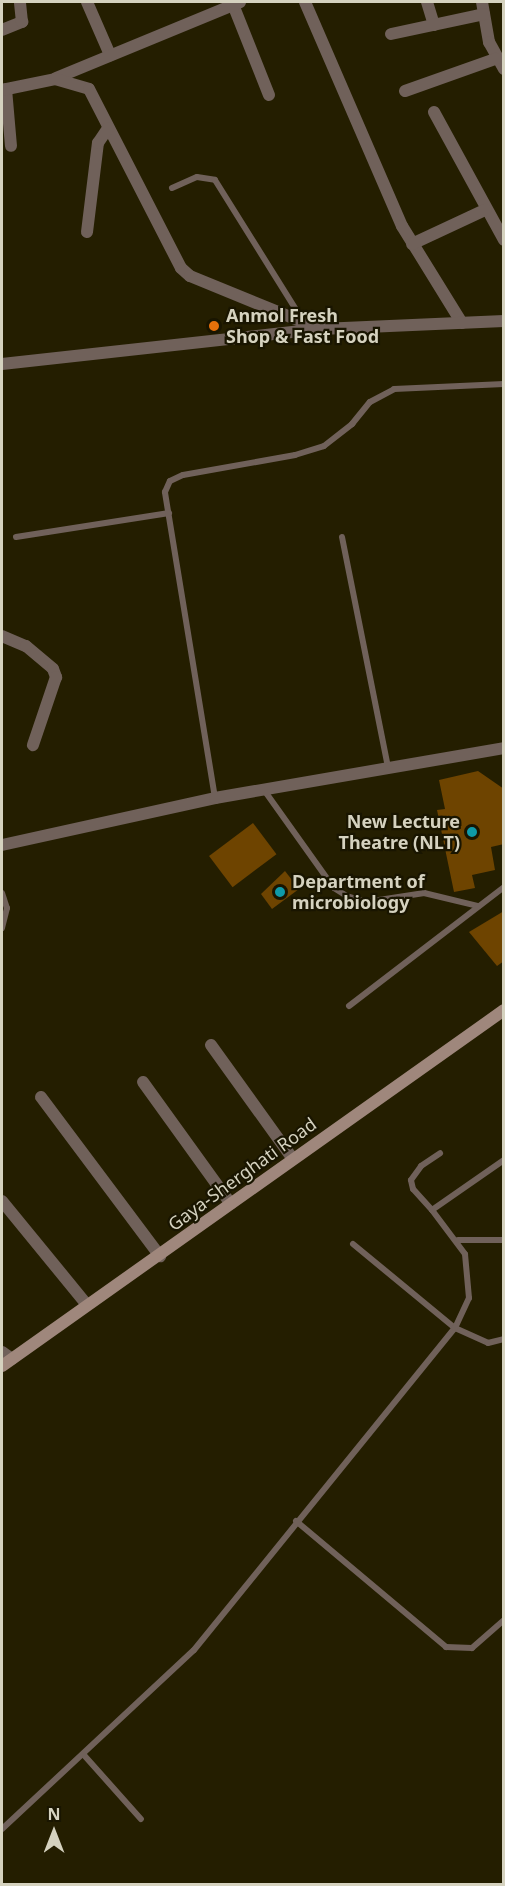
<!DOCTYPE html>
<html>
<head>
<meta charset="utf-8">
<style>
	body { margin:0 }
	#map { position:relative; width:505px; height:1886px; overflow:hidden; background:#241e00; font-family:"Noto Sans",sans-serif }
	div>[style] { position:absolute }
	.building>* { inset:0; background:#6e4400; transform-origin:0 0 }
	.service>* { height:6px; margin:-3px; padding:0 3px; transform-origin:3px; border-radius:3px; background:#70615a }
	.minor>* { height:12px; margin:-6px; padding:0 6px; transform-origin:6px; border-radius:6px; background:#70615a }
	.secondary>* { height:12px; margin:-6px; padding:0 6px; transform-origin:6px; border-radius:6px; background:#9f877c }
	.dots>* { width:16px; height:16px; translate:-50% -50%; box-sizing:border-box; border:3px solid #191500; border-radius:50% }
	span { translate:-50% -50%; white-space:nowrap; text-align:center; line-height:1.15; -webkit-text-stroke:4.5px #191500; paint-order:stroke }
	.poi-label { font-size:18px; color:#d5d2bf; font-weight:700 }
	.left { translate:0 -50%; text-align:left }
	.right { translate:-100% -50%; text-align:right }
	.street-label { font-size:18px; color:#d5d2bf }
	.frame { position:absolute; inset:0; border:3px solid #d5d2bf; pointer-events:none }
	.north { position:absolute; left:24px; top:1802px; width:60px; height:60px; -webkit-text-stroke:4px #191500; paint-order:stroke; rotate:0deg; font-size:16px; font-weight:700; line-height:24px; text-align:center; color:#d5d2bf }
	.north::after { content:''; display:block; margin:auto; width:21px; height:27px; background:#d5d2bf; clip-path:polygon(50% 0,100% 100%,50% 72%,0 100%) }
</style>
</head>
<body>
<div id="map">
	<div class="building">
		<div style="clip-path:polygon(478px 771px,504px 789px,504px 844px,491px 847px,495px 870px,472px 875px,475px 888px,454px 892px,437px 810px,445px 809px,439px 780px)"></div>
		<div style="left:253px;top:823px;width:39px;height:55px;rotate:53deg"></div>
		<div style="clip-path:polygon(285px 871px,299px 889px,272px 909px,261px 894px)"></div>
		<div style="clip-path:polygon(504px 911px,504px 961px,497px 966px,469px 932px)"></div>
	</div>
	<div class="service">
		<div style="left:172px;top:188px;width:27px;rotate:-24deg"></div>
		<div style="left:197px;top:177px;width:18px;rotate:9deg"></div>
		<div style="left:215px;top:180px;width:164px;rotate:58deg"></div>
		<div style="left:16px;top:537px;width:155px;rotate:-8.9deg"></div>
		<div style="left:342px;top:537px;width:236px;rotate:78.7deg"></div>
		<div style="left:264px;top:790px;width:120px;rotate:54.5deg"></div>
		<div style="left:334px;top:888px;width:15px;rotate:32deg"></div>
		<div style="left:347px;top:896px;width:20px;rotate:18deg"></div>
		<div style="left:366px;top:902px;width:59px;rotate:-8.8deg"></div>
		<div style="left:424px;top:893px;width:56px;rotate:13.5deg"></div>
		<div style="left:215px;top:798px;width:310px;rotate:-99.3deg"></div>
		<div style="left:165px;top:492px;width:12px;rotate:-66deg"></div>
		<div style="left:170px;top:481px;width:14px;rotate:-25deg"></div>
		<div style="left:183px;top:475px;width:114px;rotate:-10.1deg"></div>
		<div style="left:295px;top:455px;width:30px;rotate:-17deg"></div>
		<div style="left:324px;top:446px;width:36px;rotate:-38deg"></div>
		<div style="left:352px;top:424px;width:28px;rotate:-51deg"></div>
		<div style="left:370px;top:402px;width:27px;rotate:-28deg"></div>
		<div style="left:394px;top:389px;width:110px;rotate:-2.6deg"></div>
		<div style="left:2px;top:893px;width:16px;rotate:72deg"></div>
		<div style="left:7px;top:908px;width:21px;rotate:104deg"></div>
		<div style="left:349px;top:1006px;width:195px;rotate:-37.5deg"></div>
		<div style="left:432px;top:1210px;width:28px;rotate:-132deg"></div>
		<div style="left:413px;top:1189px;width:9px;rotate:-103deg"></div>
		<div style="left:411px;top:1180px;width:17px;rotate:-54deg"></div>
		<div style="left:421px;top:1166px;width:23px;rotate:-34deg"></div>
		<div style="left:458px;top:1240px;width:46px"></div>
		<div style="left:353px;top:1244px;width:132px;rotate:39.5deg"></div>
		<div style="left:455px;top:1328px;width:36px;rotate:24deg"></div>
		<div style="left:488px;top:1343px;width:16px;rotate:-14deg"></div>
		<div style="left:296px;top:1521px;width:196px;rotate:40deg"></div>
		<div style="left:446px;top:1647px;width:26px;rotate:2deg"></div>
		<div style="left:472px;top:1648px;width:43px;rotate:-41.2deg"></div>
		<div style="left:83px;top:1754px;width:87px;rotate:48.3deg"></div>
		<div style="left:2px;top:1829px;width:262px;rotate:-43deg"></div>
		<div style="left:194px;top:1650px;width:414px;rotate:-51deg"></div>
		<div style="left:455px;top:1328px;width:33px;rotate:-65deg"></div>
		<div style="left:469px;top:1298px;width:44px;rotate:-95.2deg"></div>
		<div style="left:465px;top:1254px;width:55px;rotate:-126.9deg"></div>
		<div style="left:432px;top:1210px;width:88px;rotate:-34.8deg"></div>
	</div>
	<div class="minor">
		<div style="left:87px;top:2px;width:58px;rotate:66.5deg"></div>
		<div style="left:232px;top:2px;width:100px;rotate:68.3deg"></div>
		<div style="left:305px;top:2px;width:244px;rotate:66.6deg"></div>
		<div style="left:402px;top:226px;width:114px;rotate:58.3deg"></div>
		<div style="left:427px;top:2px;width:24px;rotate:73deg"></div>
		<div style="left:482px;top:2px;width:41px;rotate:80.1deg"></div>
		<div style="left:489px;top:42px;width:31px;rotate:61deg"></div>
		<div style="left:2px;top:30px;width:22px;rotate:-22deg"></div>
		<div style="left:22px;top:22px;width:20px;rotate:-96deg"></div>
		<div style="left:391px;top:34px;width:95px;rotate:-12.1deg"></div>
		<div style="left:56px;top:78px;width:199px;rotate:-22.4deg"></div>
		<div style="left:6px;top:89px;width:57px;rotate:85deg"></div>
		<div style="left:2px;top:90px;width:54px;rotate:-11.7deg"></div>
		<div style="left:55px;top:79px;width:35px;rotate:16deg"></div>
		<div style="left:89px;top:89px;width:201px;rotate:62.8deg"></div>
		<div style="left:181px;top:268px;width:12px;rotate:42deg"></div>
		<div style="left:190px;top:276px;width:140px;rotate:22.2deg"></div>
		<div style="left:405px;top:91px;width:96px;rotate:-19.6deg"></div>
		<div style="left:434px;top:112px;width:146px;rotate:61.3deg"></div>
		<div style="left:87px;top:232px;width:90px;rotate:-83deg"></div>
		<div style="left:98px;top:143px;width:18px;rotate:-56deg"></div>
		<div style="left:412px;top:244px;width:81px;rotate:-25deg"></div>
		<div style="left:2px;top:364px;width:321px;rotate:-6.3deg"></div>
		<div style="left:321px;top:329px;width:183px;rotate:-2.5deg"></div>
		<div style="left:2px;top:636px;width:26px;rotate:23deg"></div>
		<div style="left:26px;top:646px;width:35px;rotate:40deg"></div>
		<div style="left:53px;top:669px;width:9px;rotate:69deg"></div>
		<div style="left:56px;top:677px;width:72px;rotate:108.7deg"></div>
		<div style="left:2px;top:845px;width:218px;rotate:-12.4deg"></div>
		<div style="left:215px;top:798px;width:293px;rotate:-9.8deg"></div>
		<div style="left:211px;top:1045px;width:140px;rotate:54.3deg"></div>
		<div style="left:143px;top:1082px;width:150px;rotate:54.2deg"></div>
		<div style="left:41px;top:1097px;width:199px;rotate:53.2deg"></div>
		<div style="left:2px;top:1201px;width:134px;rotate:50.7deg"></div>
		<div style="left:2px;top:1352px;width:12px;rotate:35deg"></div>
	</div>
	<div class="secondary">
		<div style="left:2px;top:1366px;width:615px;rotate:-35.34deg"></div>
	</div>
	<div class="dots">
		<div style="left:214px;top:326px;background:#e8710a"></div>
		<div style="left:472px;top:832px;background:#0f9aa8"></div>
		<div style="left:280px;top:892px;background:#0f9aa8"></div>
	</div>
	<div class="poi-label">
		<span class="left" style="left:226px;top:326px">Anmol Fresh<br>Shop &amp; Fast Food</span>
		<span class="right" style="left:460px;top:832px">New Lecture<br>Theatre (NLT)</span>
		<span class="left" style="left:292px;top:892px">Department of<br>microbiology</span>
	</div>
	<div class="street-label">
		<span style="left:242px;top:1174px;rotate:-36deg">Gaya-Sherghati Road</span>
	</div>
	<div class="frame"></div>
	<div class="north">N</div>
</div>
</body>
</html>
